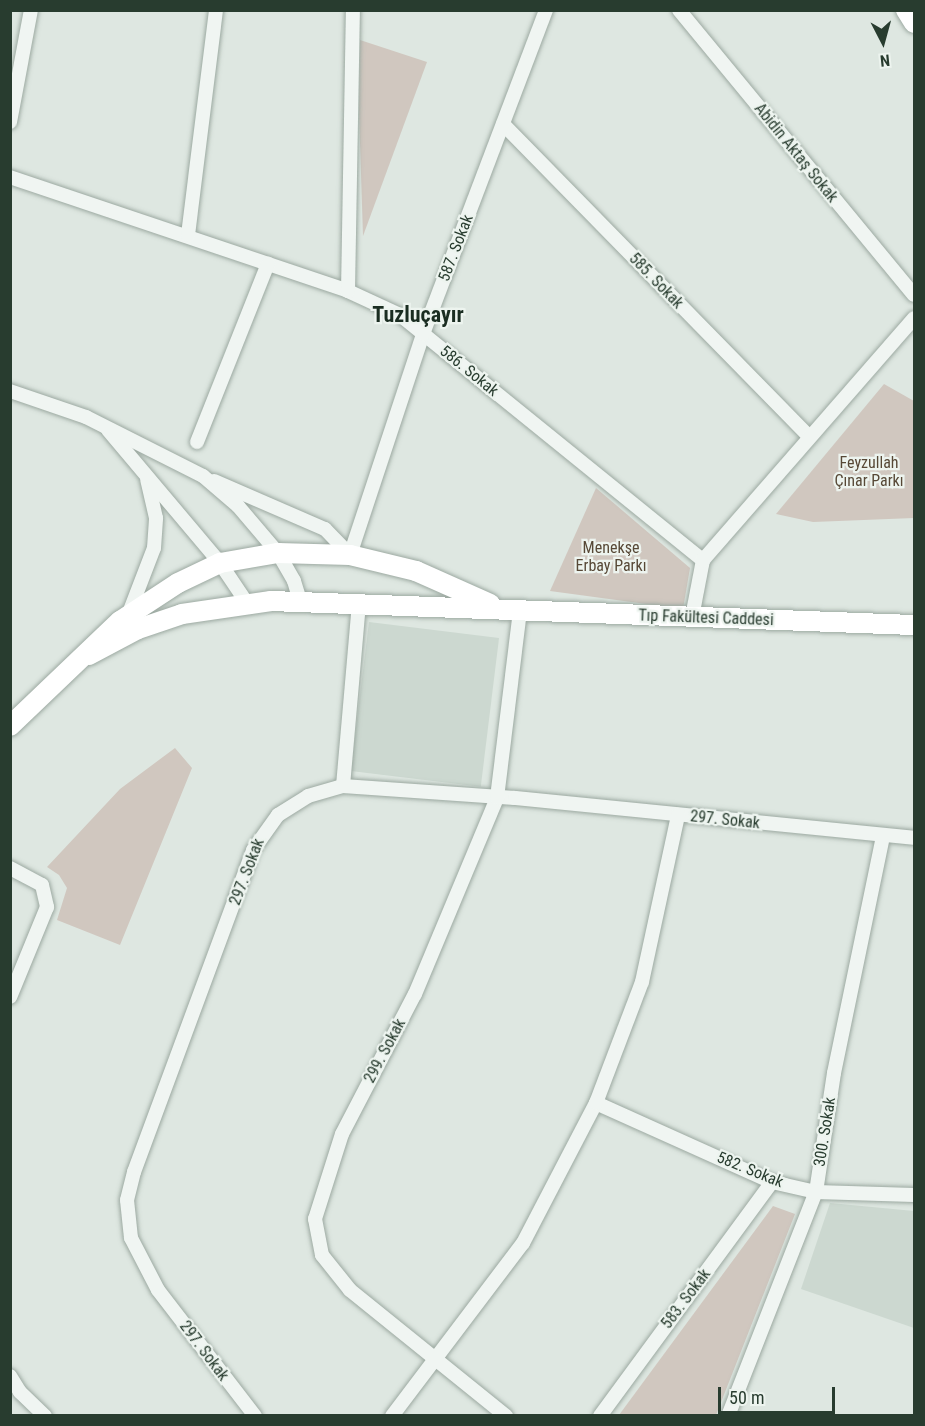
<!DOCTYPE html>
<html>
<head>
<meta charset="utf-8">
<style>
	body { margin:0 }
	#map { position:relative; width:925px; height:1426px; overflow:hidden; background:#dee7e1; font-family:"Roboto Condensed",sans-serif }
	div>[style] { position:absolute }
	.built>* { inset:0; background:#ccd8d0; transform-origin:0 0 }
	.green>* { inset:0; background:#d0c7bf }
	.roads { filter:drop-shadow(0 0 2px #9ca9a1) drop-shadow(0 0 2px #9ca9a1) }
	.minor>* { height:14px; margin:-7px; padding:0 7px; transform-origin:7px; border-radius:7px; background:#f0f5f2 }
	.secondary>* { height:20px; margin:-10px; padding:0 10px; transform-origin:10px; border-radius:10px; background:#fff }
	span { translate:-50% -50%; white-space:nowrap; text-align:center; line-height:1.15; -webkit-text-stroke:4.5px #edf4ef; paint-order:stroke }
	.street-label { font-size:16px; color:#283c2f }
	.park-label { font-size:16px; color:#574836 }
	.district-label { font-size:22px; color:#1a2d21; font-weight:700 }
	.frame { position:absolute; inset:0; border:12px solid #283c2f; pointer-events:none }
	.north { position:absolute; left:853px; top:12px; width:60px; height:60px; -webkit-text-stroke:4px #edf4ef; paint-order:stroke; rotate:174deg; font-size:16px; font-weight:700; line-height:24px; text-align:center; color:#283c2f }
	.north::after { content:''; display:block; margin:auto; width:21px; height:27px; background:#283c2f; clip-path:polygon(50% 0,100% 100%,50% 72%,0 100%) }
	.scale { position:absolute; left:718px; top:1387px; width:117px; height:27px; box-sizing:border-box; border:3px solid #283c2f; border-top:0; padding-left:8px; font-size:18px; line-height:21px; white-space:nowrap; color:#283c2f; -webkit-text-stroke:4px #edf4ef; paint-order:stroke }
</style>
</head>
<body>
<div id="map">
	<div class="built">
		<div style="left:369px;top:622px;width:131px;height:150px;rotate:7deg"></div>
		<div style="clip-path:polygon(830px 1203px,914px 1211px,914px 1328px,801px 1289px)"></div>
	</div>
	<div class="green">
		<div style="clip-path:polygon(360px 40px,427px 62px,363px 236px,359px 111px)"></div>
		<div style="clip-path:polygon(884px 384px,914px 401px,914px 518px,813px 522px,776px 514px)"></div>
		<div style="clip-path:polygon(596px 488px,690px 568px,683px 609px,550px 591px)"></div>
		<div style="clip-path:polygon(175px 748px,192px 768px,120px 945px,57px 920px,67px 888px,59px 875px,47px 867px,120px 789px)"></div>
		<div style="clip-path:polygon(773px 1206px,795px 1214px,716px 1415px,619px 1415px)"></div>
	</div>
	<div class="roads">
		<div class="minor">
			<div style="left:679px;top:10px;width:369px;rotate:50.5deg"></div>
			<div style="left:10px;top:122px;width:114px;rotate:-79.4deg"></div>
			<div style="left:503px;top:124px;width:438px;rotate:45.6deg"></div>
			<div style="left:10px;top:177px;width:357px;rotate:18.6deg"></div>
			<div style="left:348px;top:291px;width:57px;rotate:24.8deg"></div>
			<div style="left:400px;top:315px;width:390px;rotate:39deg"></div>
			<div style="left:703px;top:560px;width:58px;rotate:100.9deg"></div>
			<div style="left:188px;top:235px;width:227px;rotate:-82.9deg"></div>
			<div style="left:348px;top:291px;width:281px;rotate:-89deg"></div>
			<div style="left:10px;top:391px;width:80px;rotate:18.9deg"></div>
			<div style="left:86px;top:417px;width:131px;rotate:26.8deg"></div>
			<div style="left:203px;top:476px;width:46px;rotate:40.6deg"></div>
			<div style="left:238px;top:506px;width:62px;rotate:49.6deg"></div>
			<div style="left:278px;top:553px;width:32px;rotate:60deg"></div>
			<div style="left:294px;top:581px;width:21px;rotate:73deg"></div>
			<div style="left:108px;top:430px;width:174px;rotate:49.9deg"></div>
			<div style="left:220px;top:563px;width:48px;rotate:56deg"></div>
			<div style="left:197px;top:442px;width:192px;rotate:-68.3deg"></div>
			<div style="left:214px;top:481px;width:121px;rotate:23.4deg"></div>
			<div style="left:325px;top:529px;width:36px;rotate:46deg"></div>
			<div style="left:350px;top:555px;width:233px;rotate:-71.7deg"></div>
			<div style="left:423px;top:334px;width:347px;rotate:-69.2deg"></div>
			<div style="left:703px;top:560px;width:321px;rotate:-48.9deg"></div>
			<div style="left:129px;top:613px;width:70px;rotate:-69deg"></div>
			<div style="left:154px;top:548px;width:30px;rotate:-86deg"></div>
			<div style="left:156px;top:518px;width:39px;rotate:-103deg"></div>
			<div style="left:343px;top:786px;width:185px;rotate:-85deg"></div>
			<div style="left:10px;top:868px;width:36px;rotate:28deg"></div>
			<div style="left:42px;top:885px;width:23px;rotate:77deg"></div>
			<div style="left:47px;top:907px;width:97px;rotate:112.3deg"></div>
			<div style="left:596px;top:1103px;width:193px;rotate:24.2deg"></div>
			<div style="left:772px;top:1182px;width:45px;rotate:12.8deg"></div>
			<div style="left:816px;top:1192px;width:98px;rotate:1.8deg"></div>
			<div style="left:10px;top:1376px;width:19px;rotate:58deg"></div>
			<div style="left:20px;top:1392px;width:35px;rotate:44deg"></div>
			<div style="left:255px;top:1416px;width:159px;rotate:-127.6deg"></div>
			<div style="left:158px;top:1290px;width:59px;rotate:-117.4deg"></div>
			<div style="left:131px;top:1238px;width:38px;rotate:-96deg"></div>
			<div style="left:127px;top:1200px;width:29px;rotate:-76deg"></div>
			<div style="left:134px;top:1172px;width:343px;rotate:-69.7deg"></div>
			<div style="left:253px;top:850px;width:43px;rotate:-54.5deg"></div>
			<div style="left:278px;top:815px;width:36px;rotate:-32deg"></div>
			<div style="left:308px;top:796px;width:36px;rotate:-16deg"></div>
			<div style="left:343px;top:786px;width:172px;rotate:4deg"></div>
			<div style="left:515px;top:798px;width:401px;rotate:5.7deg"></div>
			<div style="left:392px;top:1416px;width:217px;rotate:-52.9deg"></div>
			<div style="left:523px;top:1243px;width:158px;rotate:-62.5deg"></div>
			<div style="left:596px;top:1103px;width:129px;rotate:-69.2deg"></div>
			<div style="left:642px;top:982px;width:171px;rotate:-77.8deg"></div>
			<div style="left:506px;top:1416px;width:201px;rotate:-141.1deg"></div>
			<div style="left:350px;top:1290px;width:45px;rotate:-128.7deg"></div>
			<div style="left:322px;top:1255px;width:37px;rotate:-101deg"></div>
			<div style="left:315px;top:1219px;width:89px;rotate:-72.4deg"></div>
			<div style="left:342px;top:1134px;width:158px;rotate:-62.5deg"></div>
			<div style="left:415px;top:994px;width:212px;rotate:-67.3deg"></div>
			<div style="left:497px;top:798px;width:189px;rotate:-83deg"></div>
			<div style="left:600px;top:1416px;width:290px;rotate:-53.7deg"></div>
			<div style="left:728px;top:1416px;width:241px;rotate:-68.6deg"></div>
			<div style="left:816px;top:1192px;width:120px;rotate:-81.4deg"></div>
			<div style="left:834px;top:1073px;width:242px;rotate:-78.3deg"></div>
		</div>
		<div class="secondary">
			<div style="left:906px;top:10px;width:15px;rotate:58deg"></div>
			<div style="left:89px;top:655px;width:55px;rotate:-28deg"></div>
			<div style="left:138px;top:629px;width:46px;rotate:-18.8deg"></div>
			<div style="left:182px;top:614px;width:90px;rotate:-8.3deg"></div>
			<div style="left:271px;top:601px;width:643px;rotate:2.14deg"></div>
			<div style="left:10px;top:726px;width:152px;rotate:-43.7deg"></div>
			<div style="left:120px;top:621px;width:69px;rotate:-33.2deg"></div>
			<div style="left:178px;top:583px;width:47px;rotate:-25.5deg"></div>
			<div style="left:220px;top:563px;width:59px;rotate:-9.8deg"></div>
			<div style="left:278px;top:553px;width:72px;rotate:1.6deg"></div>
			<div style="left:350px;top:555px;width:68px;rotate:13.6deg"></div>
			<div style="left:416px;top:571px;width:81px;rotate:24deg"></div>
		</div>
	</div>
	<div class="street-label">
		<span style="left:796px;top:153px;rotate:51deg">Abidin Aktaş Sokak</span>
		<span style="left:456px;top:248px;rotate:-69deg">587. Sokak</span>
		<span style="left:656px;top:281px;rotate:46deg">585. Sokak</span>
		<span style="left:469px;top:371px;rotate:39deg">586. Sokak</span>
		<span style="left:706px;top:618px;rotate:2deg">Tıp Fakültesi Caddesi</span>
		<span style="left:725px;top:820px;rotate:6deg">297. Sokak</span>
		<span style="left:247px;top:872px;rotate:-69deg">297. Sokak</span>
		<span style="left:385px;top:1051px;rotate:-62deg">299. Sokak</span>
		<span style="left:825px;top:1132px;rotate:-81deg">300. Sokak</span>
		<span style="left:750px;top:1170px;rotate:22deg">582. Sokak</span>
		<span style="left:686px;top:1299px;rotate:-53deg">583. Sokak</span>
		<span style="left:204px;top:1351px;rotate:53deg">297. Sokak</span>
	</div>
	<div class="park-label">
		<span style="left:869px;top:472px">Feyzullah<br>Çınar Parkı</span>
		<span style="left:611px;top:557px">Menekşe<br>Erbay Parkı</span>
	</div>
	<div class="district-label">
		<span style="left:418px;top:315px">Tuzluçayır</span>
	</div>
	<div class="frame"></div>
	<div class="north">N</div>
	<div class="scale">50 m</div>
</div>
</body>
</html>
